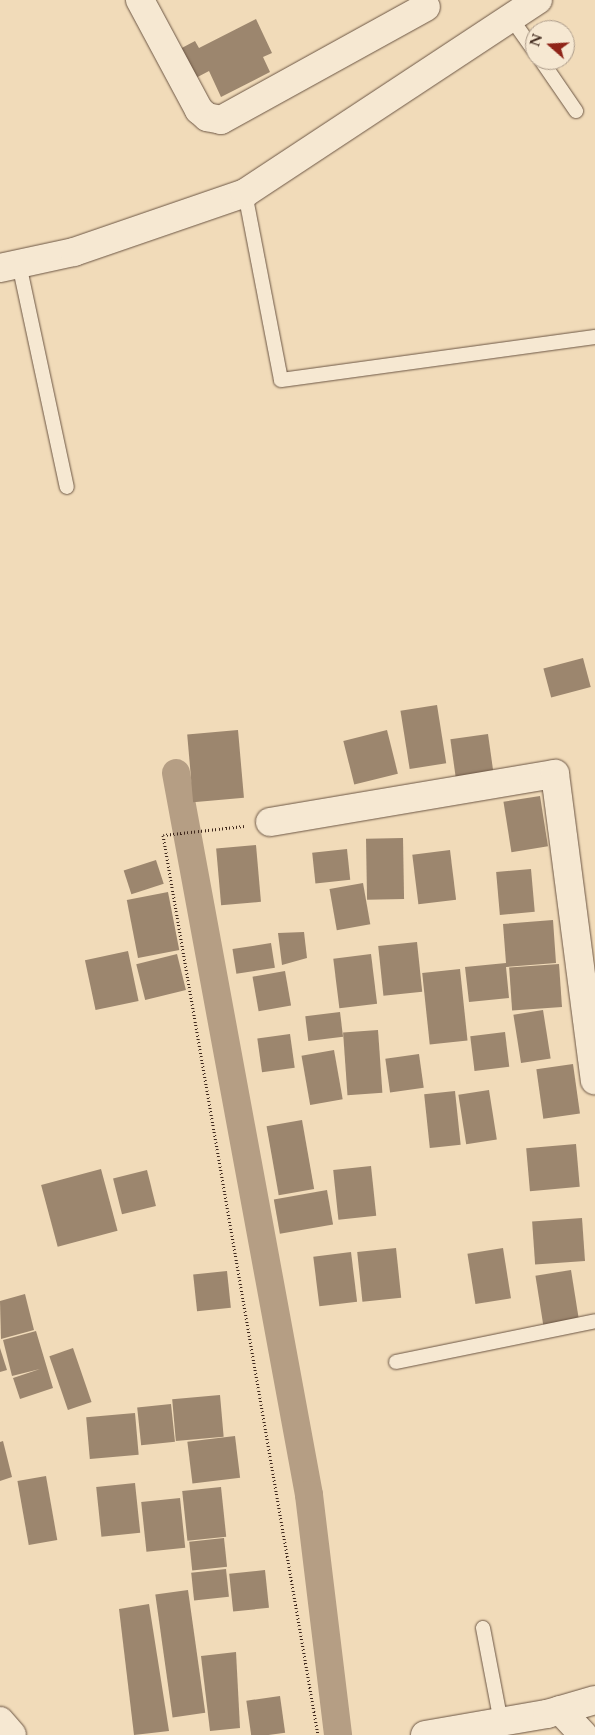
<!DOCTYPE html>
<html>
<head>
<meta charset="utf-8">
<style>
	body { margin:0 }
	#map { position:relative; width:595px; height:1735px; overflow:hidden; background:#f1dbb9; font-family:Cardo,serif }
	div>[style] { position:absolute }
	.canal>* { height:28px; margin:-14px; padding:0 14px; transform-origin:14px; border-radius:14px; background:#b59e84 }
	.building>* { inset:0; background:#9c866e; transform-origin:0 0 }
	.path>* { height:3px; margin-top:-1.5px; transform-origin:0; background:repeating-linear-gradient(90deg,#40291d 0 1px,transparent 0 3.5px) }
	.roads { filter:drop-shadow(0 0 1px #6c5644) drop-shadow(0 0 1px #6c5644) }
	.lane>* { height:14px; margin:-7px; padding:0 7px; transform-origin:7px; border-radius:7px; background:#f6e8d2 }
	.street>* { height:28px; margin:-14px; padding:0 14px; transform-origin:14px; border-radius:14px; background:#f6e8d2 }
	span { translate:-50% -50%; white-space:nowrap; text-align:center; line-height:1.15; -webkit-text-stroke:4.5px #f6e8d2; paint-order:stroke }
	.north { position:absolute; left:525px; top:20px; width:50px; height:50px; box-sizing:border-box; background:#f6e8d2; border:1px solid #ad9c8a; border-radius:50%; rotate:289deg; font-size:14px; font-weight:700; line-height:20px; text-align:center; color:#40291d }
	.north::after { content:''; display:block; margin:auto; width:18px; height:22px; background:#8f2418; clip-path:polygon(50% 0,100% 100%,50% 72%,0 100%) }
</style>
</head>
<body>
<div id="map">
	<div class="canal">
		<div style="left:176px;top:773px;width:734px;rotate:79.56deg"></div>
		<div style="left:309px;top:1495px;width:242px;rotate:83.1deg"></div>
	</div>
	<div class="building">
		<div style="clip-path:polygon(256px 19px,272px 53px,263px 57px,270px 72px,221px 97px,209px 71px,190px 81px,176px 51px,195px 41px,199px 48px)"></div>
		<div style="left:583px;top:658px;width:30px;height:41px;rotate:75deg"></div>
		<div style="left:437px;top:705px;width:59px;height:37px;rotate:81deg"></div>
		<div style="left:238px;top:730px;width:68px;height:51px;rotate:85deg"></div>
		<div style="left:387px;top:730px;width:45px;height:45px;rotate:76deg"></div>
		<div style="left:488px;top:734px;width:44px;height:38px;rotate:82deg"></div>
		<div style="left:540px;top:796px;width:51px;height:37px;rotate:81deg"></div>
		<div style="left:403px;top:838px;width:61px;height:37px;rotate:89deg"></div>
		<div style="left:256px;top:845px;width:57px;height:40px;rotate:85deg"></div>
		<div style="left:347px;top:849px;width:31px;height:35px;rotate:84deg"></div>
		<div style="left:450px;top:850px;width:50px;height:38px;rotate:83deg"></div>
		<div style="left:156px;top:860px;width:25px;height:34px;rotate:72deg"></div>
		<div style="left:531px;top:869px;width:43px;height:35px;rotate:85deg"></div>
		<div style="left:363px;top:883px;width:42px;height:34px;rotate:80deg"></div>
		<div style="left:168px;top:892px;width:59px;height:42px;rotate:79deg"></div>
		<div style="clip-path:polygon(553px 920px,556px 963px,506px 967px,509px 998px,469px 1002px,465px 967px,506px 963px,503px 924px)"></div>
		<div style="clip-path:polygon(304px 932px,307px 958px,282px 965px,278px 933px)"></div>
		<div style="left:417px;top:942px;width:50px;height:39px;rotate:84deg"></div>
		<div style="left:271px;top:943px;width:25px;height:39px;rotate:81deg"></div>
		<div style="left:128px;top:951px;width:51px;height:44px;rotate:78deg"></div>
		<div style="left:177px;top:954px;width:37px;height:42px;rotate:76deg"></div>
		<div style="left:371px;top:954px;width:50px;height:38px;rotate:83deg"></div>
		<div style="left:559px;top:964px;width:43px;height:50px;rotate:86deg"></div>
		<div style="left:460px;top:969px;width:72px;height:38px;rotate:84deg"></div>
		<div style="left:285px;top:971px;width:35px;height:33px;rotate:80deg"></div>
		<div style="left:543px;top:1010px;width:49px;height:30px;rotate:81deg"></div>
		<div style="left:340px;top:1012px;width:25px;height:35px;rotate:83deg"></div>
		<div style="left:378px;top:1030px;width:63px;height:35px;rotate:86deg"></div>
		<div style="left:505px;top:1032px;width:35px;height:35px;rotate:83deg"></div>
		<div style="left:290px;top:1034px;width:34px;height:33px;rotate:82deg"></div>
		<div style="left:334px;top:1050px;width:50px;height:33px;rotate:80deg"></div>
		<div style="left:419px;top:1054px;width:34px;height:34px;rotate:82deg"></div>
		<div style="left:573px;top:1064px;width:50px;height:37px;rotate:82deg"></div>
		<div style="left:489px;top:1090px;width:50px;height:31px;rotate:81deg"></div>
		<div style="left:455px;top:1091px;width:54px;height:31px;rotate:84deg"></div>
		<div style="left:302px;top:1120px;width:70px;height:36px;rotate:80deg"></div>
		<div style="left:576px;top:1144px;width:43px;height:50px;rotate:85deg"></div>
		<div style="left:371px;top:1166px;width:50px;height:38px;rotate:84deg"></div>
		<div style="left:101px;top:1169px;width:64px;height:62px;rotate:75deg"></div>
		<div style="left:147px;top:1170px;width:37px;height:35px;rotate:76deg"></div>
		<div style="left:327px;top:1190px;width:35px;height:54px;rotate:80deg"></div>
		<div style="left:582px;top:1218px;width:43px;height:50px;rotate:86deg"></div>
		<div style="left:396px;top:1248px;width:50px;height:39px;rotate:84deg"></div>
		<div style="left:503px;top:1248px;width:51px;height:36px;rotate:81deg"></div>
		<div style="left:351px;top:1252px;width:50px;height:38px;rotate:83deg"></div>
		<div style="left:571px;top:1270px;width:51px;height:36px;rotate:81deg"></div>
		<div style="left:227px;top:1271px;width:37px;height:34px;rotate:84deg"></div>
		<div style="clip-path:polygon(25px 1294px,34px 1330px,1px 1339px,0 1301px)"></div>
		<div style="clip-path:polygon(36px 1331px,53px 1388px,20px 1399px,13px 1378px,40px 1369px,12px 1376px,3px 1340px)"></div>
		<div style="clip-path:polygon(0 1348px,7px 1370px,0 1372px)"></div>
		<div style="left:73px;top:1348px;width:57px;height:25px;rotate:71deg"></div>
		<div style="left:220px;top:1395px;width:42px;height:48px;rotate:85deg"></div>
		<div style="left:171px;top:1404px;width:38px;height:34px;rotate:84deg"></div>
		<div style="left:135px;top:1413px;width:42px;height:49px;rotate:85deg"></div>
		<div style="left:235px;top:1436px;width:42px;height:48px;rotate:83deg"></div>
		<div style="clip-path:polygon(3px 1441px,12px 1477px,0 1481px,0 1442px)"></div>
		<div style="left:46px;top:1476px;width:65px;height:29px;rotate:80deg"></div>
		<div style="left:135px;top:1483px;width:50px;height:39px;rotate:84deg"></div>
		<div style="left:221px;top:1487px;width:50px;height:39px;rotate:84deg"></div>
		<div style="left:180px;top:1498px;width:50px;height:39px;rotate:84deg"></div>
		<div style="left:224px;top:1538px;width:29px;height:35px;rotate:84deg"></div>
		<div style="left:226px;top:1569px;width:28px;height:35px;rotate:84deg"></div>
		<div style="left:265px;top:1570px;width:38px;height:36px;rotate:84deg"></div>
		<div style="left:188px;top:1590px;width:124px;height:33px;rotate:82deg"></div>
		<div style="clip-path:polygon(149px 1604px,169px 1731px,134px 1735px,119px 1609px)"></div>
		<div style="clip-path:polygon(236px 1652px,240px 1728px,210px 1731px,201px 1656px)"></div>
		<div style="left:280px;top:1696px;width:37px;height:34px;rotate:82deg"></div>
	</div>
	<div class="path">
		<div style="left:244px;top:826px;width:81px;rotate:173.7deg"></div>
		<div style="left:163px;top:835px;width:913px;rotate:80.23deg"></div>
	</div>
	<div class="roads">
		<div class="lane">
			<div style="left:511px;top:18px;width:42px;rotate:54.8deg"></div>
			<div style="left:541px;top:60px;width:62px;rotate:55.5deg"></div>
			<div style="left:245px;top:193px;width:190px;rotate:79.1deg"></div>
			<div style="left:281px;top:380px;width:317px;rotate:-7.8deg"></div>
			<div style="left:19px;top:264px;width:228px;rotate:77.9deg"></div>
			<div style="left:396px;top:1362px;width:203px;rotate:-11.6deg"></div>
			<div style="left:483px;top:1628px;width:96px;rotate:79.2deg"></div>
		</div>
		<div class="street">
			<div style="left:140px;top:0;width:125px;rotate:61.8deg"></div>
			<div style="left:199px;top:110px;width:11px;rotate:41deg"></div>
			<div style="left:207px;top:117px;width:14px;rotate:12deg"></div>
			<div style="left:221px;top:120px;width:234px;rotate:-28.9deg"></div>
			<div style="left:0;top:268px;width:76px;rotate:-12.2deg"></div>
			<div style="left:74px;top:252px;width:181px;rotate:-19deg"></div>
			<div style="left:245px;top:193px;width:351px;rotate:-33.4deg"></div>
			<div style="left:270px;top:822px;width:289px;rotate:-9.6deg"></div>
			<div style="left:555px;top:774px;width:309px;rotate:82.6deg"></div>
			<div style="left:560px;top:1710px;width:34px;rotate:47deg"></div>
			<div style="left:0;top:1721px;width:18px;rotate:49deg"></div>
			<div style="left:425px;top:1735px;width:124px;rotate:-9.8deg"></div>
			<div style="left:547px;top:1714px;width:50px;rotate:-16.3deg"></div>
		</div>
	</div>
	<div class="north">N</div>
</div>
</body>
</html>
